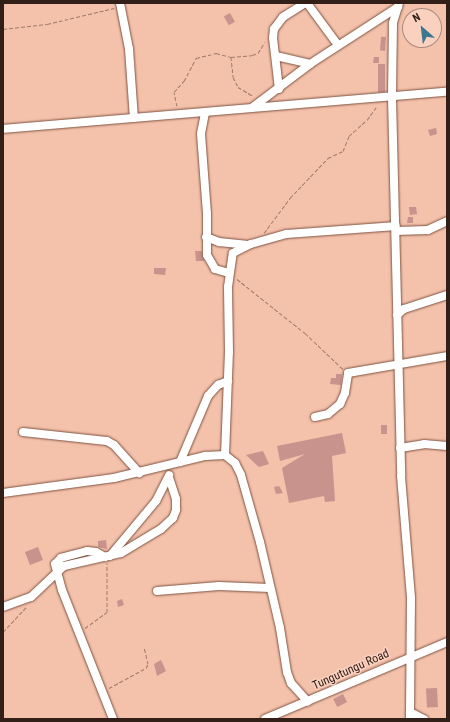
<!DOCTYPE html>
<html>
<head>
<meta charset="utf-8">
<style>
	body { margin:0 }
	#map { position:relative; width:450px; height:722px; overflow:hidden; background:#f4c1ab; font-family:"Roboto Condensed",sans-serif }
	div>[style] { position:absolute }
	.building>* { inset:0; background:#c8928d; transform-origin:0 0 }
	.path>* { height:1px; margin-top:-0.5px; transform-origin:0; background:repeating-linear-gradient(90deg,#9e7a6a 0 4px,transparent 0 6px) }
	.roads { filter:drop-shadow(0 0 1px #7e523f) drop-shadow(0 0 1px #7e523f) }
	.minor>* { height:8px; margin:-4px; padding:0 4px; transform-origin:4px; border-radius:4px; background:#fff }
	span { translate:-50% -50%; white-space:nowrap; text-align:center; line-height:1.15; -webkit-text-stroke:3px #fad1bf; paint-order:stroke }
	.street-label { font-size:12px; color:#321f17 }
	.frame { position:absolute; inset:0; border:4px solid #321f17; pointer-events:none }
	.north { position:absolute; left:402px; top:8px; width:40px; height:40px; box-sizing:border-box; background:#fad1bf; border:1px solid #aa8a7c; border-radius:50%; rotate:332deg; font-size:11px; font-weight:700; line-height:16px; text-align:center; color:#321f17 }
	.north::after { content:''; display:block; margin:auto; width:14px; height:18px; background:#3b788f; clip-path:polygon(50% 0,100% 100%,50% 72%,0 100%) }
</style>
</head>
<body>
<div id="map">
	<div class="building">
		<div style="left:230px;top:13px;width:10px;height:7px;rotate:61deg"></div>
		<div style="left:386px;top:37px;width:14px;height:5px;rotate:94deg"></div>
		<div style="clip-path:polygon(374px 57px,379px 57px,379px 63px,373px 63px)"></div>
		<div style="left:378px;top:64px;width:7px;height:28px"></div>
		<div style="clip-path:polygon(436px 128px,437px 134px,430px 136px,428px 130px)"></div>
		<div style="clip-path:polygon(409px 207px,416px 207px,417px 214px,410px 215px)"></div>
		<div style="clip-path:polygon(408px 217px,413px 217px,413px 223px,407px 223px)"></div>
		<div style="clip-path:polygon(195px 251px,202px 251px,204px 261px,196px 261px)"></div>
		<div style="clip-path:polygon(154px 268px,166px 268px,165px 275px,154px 274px)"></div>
		<div style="clip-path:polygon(336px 374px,342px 374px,341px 385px,330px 384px,331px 378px,336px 378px)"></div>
		<div style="left:381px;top:425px;width:6px;height:9px"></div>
		<div style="clip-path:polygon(342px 433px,346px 453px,332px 456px,335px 501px,325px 502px,324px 496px,289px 503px,282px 468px,305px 454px,280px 461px,277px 446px)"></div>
		<div style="clip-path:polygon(263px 451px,269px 464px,259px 467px,246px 455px)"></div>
		<div style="clip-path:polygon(279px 486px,283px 493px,276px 494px,274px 487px)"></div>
		<div style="clip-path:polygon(106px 540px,107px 549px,98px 547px,98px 541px)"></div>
		<div style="left:38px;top:547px;width:14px;height:14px;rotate:69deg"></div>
		<div style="clip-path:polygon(122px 599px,124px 605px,118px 607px,117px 601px)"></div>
		<div style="clip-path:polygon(161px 660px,166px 671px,157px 676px,154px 664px)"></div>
		<div style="left:437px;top:688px;width:19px;height:11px;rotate:87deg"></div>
		<div style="left:343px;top:694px;width:9px;height:11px;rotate:63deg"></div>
	</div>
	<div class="path">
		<div style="left:3px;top:29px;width:44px;rotate:-6.5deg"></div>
		<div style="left:47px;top:24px;width:69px;rotate:-13.4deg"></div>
		<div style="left:231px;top:57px;width:20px;rotate:84deg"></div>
		<div style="left:233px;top:77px;width:11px;rotate:63deg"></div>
		<div style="left:238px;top:87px;width:17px;rotate:31deg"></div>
		<div style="left:177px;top:106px;width:14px;rotate:-102deg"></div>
		<div style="left:174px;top:92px;width:15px;rotate:-48deg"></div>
		<div style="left:184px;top:81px;width:26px;rotate:-62deg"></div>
		<div style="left:196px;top:58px;width:21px;rotate:-14deg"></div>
		<div style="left:216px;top:53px;width:16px;rotate:15deg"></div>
		<div style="left:231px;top:57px;width:21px;rotate:-5deg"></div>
		<div style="left:252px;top:55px;width:6px;rotate:-18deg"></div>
		<div style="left:258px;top:53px;width:13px;rotate:-58deg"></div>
		<div style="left:264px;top:233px;width:44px;rotate:-53.4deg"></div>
		<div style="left:290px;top:198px;width:55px;rotate:-46.5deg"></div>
		<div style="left:328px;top:158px;width:17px;rotate:-25deg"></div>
		<div style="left:343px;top:151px;width:16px;rotate:-68deg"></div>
		<div style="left:349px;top:136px;width:24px;rotate:-42deg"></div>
		<div style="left:367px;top:120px;width:17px;rotate:-54deg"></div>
		<div style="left:237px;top:279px;width:87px;rotate:38.5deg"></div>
		<div style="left:305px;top:333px;width:52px;rotate:43.5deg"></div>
		<div style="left:85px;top:628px;width:27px;rotate:-36deg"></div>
		<div style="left:107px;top:612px;width:49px;rotate:-90deg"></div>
		<div style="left:3px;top:632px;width:34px;rotate:-47deg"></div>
		<div style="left:109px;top:688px;width:42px;rotate:-28.4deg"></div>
		<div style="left:146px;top:668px;width:4px;rotate:-63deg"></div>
		<div style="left:148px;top:664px;width:17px;rotate:-103deg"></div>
	</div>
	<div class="roads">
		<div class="minor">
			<div style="left:120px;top:3px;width:47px;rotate:78.9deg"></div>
			<div style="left:129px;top:49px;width:69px;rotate:85.9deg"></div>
			<div style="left:307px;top:3px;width:52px;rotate:53.6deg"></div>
			<div style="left:399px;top:3px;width:21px;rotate:107deg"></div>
			<div style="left:393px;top:23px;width:75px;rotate:90.8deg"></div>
			<div style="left:392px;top:98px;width:378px;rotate:88.6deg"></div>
			<div style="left:401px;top:476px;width:122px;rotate:85.3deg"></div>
			<div style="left:411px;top:598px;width:121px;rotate:90.5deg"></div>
			<div style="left:276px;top:56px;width:35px;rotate:13deg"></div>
			<div style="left:279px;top:89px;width:51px;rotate:-96.7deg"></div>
			<div style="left:273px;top:38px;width:9px;rotate:-84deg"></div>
			<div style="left:274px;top:29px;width:15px;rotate:-53deg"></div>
			<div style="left:283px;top:17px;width:26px;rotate:-32deg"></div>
			<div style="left:253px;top:107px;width:71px;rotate:-37deg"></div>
			<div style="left:310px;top:64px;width:105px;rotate:-32.9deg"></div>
			<div style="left:205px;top:113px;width:21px;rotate:101deg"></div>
			<div style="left:201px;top:134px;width:80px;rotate:85.7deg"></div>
			<div style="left:207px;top:214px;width:41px;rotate:90deg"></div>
			<div style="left:207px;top:255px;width:16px;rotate:60deg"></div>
			<div style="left:215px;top:269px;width:15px;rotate:16deg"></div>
			<div style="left:3px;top:129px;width:446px;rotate:-4.8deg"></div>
			<div style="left:396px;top:231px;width:32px;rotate:-2deg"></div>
			<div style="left:428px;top:230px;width:21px;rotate:-25deg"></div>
			<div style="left:206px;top:237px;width:14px;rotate:21deg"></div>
			<div style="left:219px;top:242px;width:27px;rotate:6deg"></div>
			<div style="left:397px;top:315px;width:9px;rotate:-41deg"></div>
			<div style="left:404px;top:309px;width:45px;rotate:-18deg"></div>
			<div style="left:315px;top:417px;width:13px;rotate:-13deg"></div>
			<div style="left:328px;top:414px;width:16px;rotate:-40deg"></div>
			<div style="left:340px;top:404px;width:12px;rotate:-66deg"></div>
			<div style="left:345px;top:393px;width:20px;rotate:-81deg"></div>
			<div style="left:348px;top:373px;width:100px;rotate:-9.7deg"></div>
			<div style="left:23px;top:432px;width:84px;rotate:6.1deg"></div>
			<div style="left:107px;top:441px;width:8px;rotate:30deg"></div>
			<div style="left:114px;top:445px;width:38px;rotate:48deg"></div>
			<div style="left:400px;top:448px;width:24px;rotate:-9deg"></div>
			<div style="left:424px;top:444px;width:23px;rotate:5deg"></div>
			<div style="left:225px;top:455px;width:103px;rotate:-87.8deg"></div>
			<div style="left:229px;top:352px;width:65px;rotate:-90.9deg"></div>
			<div style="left:228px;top:287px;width:34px;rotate:-82deg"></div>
			<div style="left:233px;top:253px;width:20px;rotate:-27deg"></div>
			<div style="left:251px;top:244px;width:37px;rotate:-16deg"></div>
			<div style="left:287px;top:234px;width:109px;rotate:-4.2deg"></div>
			<div style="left:180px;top:462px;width:72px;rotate:-67deg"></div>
			<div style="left:208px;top:396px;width:15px;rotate:-48deg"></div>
			<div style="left:218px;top:385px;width:11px;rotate:-22deg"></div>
			<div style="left:3px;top:493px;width:112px;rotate:-7.7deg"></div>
			<div style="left:114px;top:478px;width:94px;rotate:-13.6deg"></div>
			<div style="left:205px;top:456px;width:20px;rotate:-3deg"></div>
			<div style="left:225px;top:455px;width:13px;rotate:39deg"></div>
			<div style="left:235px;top:463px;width:13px;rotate:63deg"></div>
			<div style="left:241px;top:475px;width:70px;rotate:74.2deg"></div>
			<div style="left:260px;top:542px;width:88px;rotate:76.9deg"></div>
			<div style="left:280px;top:628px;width:45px;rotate:81deg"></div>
			<div style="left:287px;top:672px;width:12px;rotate:70deg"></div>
			<div style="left:291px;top:683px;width:25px;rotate:48deg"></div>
			<div style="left:110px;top:556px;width:72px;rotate:-50.1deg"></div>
			<div style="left:156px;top:501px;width:29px;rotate:-63deg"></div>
			<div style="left:105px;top:557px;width:10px;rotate:-151deg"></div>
			<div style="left:96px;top:552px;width:9px;rotate:-174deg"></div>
			<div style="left:87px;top:551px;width:27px;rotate:165deg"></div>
			<div style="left:61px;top:558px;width:8px;rotate:135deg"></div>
			<div style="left:55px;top:564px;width:27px;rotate:75deg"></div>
			<div style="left:62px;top:590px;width:139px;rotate:68.4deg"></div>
			<div style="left:157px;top:591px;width:62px;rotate:-4.6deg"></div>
			<div style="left:219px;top:586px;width:51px;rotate:2.2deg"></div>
			<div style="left:3px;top:607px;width:30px;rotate:-20deg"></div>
			<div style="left:31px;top:597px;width:45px;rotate:-43.2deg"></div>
			<div style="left:64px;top:566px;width:58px;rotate:-12.8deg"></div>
			<div style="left:121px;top:553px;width:47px;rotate:-31deg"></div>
			<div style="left:161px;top:529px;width:16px;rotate:-43deg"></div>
			<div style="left:173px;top:518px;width:9px;rotate:-69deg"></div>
			<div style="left:176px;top:510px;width:11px;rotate:-90deg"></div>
			<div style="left:176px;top:499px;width:22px;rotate:-108deg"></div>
			<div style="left:410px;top:712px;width:16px;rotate:27deg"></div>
			<div style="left:265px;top:719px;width:198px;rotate:-22.9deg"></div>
		</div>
	</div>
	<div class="street-label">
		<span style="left:351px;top:670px;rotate:-24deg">Tungutungu Road</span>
	</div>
	<div class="frame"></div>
	<div class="north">N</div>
</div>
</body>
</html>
